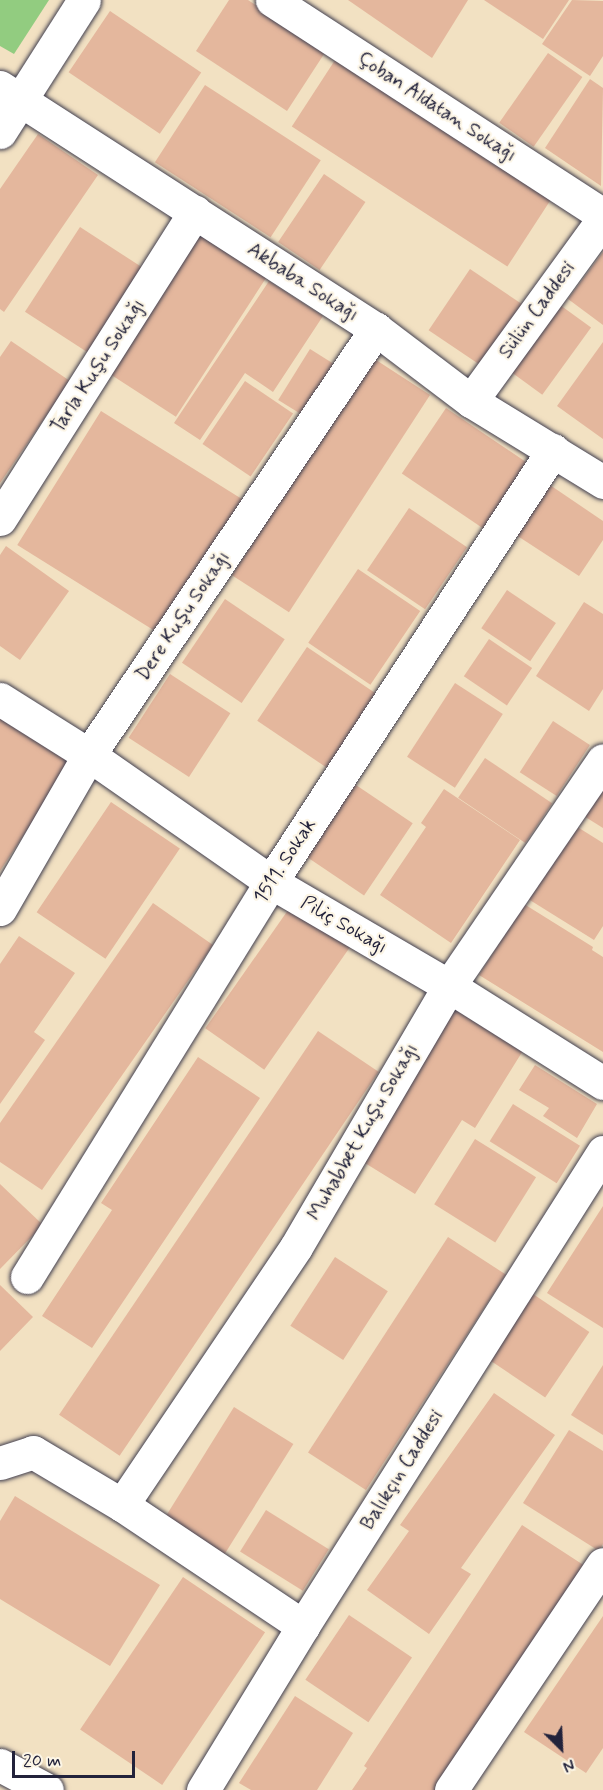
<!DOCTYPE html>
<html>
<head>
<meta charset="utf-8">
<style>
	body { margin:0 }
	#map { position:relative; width:603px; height:1790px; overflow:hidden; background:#f2e1c2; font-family:Mynerve,sans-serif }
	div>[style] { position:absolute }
	.green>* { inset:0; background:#92cc80 }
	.building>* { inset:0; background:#e4b79d; transform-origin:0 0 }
	.roads { filter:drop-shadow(0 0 2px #413f4f) drop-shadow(0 0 2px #413f4f) }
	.street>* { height:33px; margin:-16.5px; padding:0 16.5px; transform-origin:16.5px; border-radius:16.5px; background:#fff }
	span { translate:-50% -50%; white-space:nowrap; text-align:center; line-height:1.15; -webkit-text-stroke:4.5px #fcf5e5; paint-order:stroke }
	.street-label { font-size:20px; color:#22223b }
	.north { position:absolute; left:531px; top:1718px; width:60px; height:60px; -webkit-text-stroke:4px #fcf5e5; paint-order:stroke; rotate:156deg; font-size:16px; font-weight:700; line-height:24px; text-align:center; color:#22223b }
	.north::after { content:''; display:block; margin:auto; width:21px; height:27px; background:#22223b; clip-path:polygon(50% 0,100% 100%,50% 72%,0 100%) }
	.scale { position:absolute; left:12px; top:1751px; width:123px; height:27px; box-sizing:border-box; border:3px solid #22223b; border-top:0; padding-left:8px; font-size:18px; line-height:21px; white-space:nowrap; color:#22223b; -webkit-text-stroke:4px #fcf5e5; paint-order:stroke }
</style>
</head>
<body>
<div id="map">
	<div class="green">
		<div style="clip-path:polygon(0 0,49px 0,14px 54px,0 46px)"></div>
	</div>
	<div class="building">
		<div style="clip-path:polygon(229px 0,248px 0,326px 51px,287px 111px,196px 51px)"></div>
		<div style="clip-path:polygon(348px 0,468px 0,432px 58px)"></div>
		<div style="clip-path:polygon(484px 0,569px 0,543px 39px)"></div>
		<div style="clip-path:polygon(572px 0,603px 1px,603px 56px,590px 76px,542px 44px)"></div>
		<div style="left:110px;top:11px;width:110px;height:74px;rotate:34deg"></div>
		<div style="left:548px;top:53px;width:42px;height:85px;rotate:35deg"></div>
		<div style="left:337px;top:57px;width:257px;height:83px;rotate:33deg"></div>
		<div style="clip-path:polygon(590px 79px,603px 88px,601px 186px,545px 148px)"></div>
		<div style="left:205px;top:85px;width:138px;height:92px;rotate:33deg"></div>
		<div style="clip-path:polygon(38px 134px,98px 175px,4px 312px,0 309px,0 189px)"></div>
		<div style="left:324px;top:174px;width:50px;height:82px;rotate:34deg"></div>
		<div style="left:80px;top:227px;width:80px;height:101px;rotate:33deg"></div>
		<div style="left:200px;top:231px;width:81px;height:169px;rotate:33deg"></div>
		<div style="clip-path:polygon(603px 252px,603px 325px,568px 299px)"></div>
		<div style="left:470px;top:269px;width:72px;height:74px;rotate:34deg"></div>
		<div style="clip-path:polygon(269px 281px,323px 316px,273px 392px,245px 373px,200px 440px,174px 423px)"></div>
		<div style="left:549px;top:297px;width:52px;height:83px;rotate:36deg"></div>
		<div style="clip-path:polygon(11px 341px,70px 381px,0 483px,0 357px)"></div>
		<div style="clip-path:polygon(603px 342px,603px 439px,557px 406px)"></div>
		<div style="left:310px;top:349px;width:40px;height:60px;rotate:32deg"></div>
		<div style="left:373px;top:358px;width:68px;height:259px;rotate:33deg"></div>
		<div style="left:245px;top:381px;width:58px;height:76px;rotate:34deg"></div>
		<div style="left:446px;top:408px;width:100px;height:79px;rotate:34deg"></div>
		<div style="left:101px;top:411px;width:168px;height:158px;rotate:32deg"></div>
		<div style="clip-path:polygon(547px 483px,603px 521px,603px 540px,579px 576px,513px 533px)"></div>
		<div style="left:409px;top:508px;width:70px;height:75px;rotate:34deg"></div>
		<div style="clip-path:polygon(6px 546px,69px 591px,20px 660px,0 646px,0 555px)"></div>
		<div style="left:358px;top:569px;width:75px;height:89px;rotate:34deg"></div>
		<div style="left:507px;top:590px;width:59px;height:46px;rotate:34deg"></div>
		<div style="left:225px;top:599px;width:72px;height:77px;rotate:34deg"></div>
		<div style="clip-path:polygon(584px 602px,603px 614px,603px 689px,589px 711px,536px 676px)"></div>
		<div style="left:489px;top:639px;width:52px;height:45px;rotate:34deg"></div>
		<div style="left:307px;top:647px;width:84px;height:89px;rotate:34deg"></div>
		<div style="left:170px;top:674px;width:72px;height:76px;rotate:33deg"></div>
		<div style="left:455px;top:683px;width:57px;height:88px;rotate:33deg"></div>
		<div style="clip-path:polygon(0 715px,72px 762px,0 871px)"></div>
		<div style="left:553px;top:721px;width:44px;height:61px;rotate:33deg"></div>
		<div style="left:485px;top:758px;width:81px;height:48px;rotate:34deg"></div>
		<div style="clip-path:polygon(603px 776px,603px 828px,579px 813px)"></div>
		<div style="left:353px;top:783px;width:72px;height:87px;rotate:34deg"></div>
		<div style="clip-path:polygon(444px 789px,520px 840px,451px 943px,380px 895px,426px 827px,421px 823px)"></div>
		<div style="left:111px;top:802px;width:83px;height:133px;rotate:34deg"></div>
		<div style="clip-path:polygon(571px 823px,603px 843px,603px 926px,594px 940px,525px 897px)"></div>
		<div style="clip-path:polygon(153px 903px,213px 945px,42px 1190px,0 1162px,0 1123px)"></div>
		<div style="left:293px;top:903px;width:72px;height:153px;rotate:35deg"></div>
		<div style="clip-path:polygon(524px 904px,593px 947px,592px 950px,603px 957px,603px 1052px,479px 975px)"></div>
		<div style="clip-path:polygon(19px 936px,75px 973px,34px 1032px,45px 1040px,0 1104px,0 964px)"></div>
		<div style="clip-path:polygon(454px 1006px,524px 1049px,475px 1128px,462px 1120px,415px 1194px,352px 1155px)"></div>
		<div style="left:318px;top:1031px;width:73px;height:463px;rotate:34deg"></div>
		<div style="clip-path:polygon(198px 1057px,260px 1098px,92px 1348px,42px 1316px,112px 1210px,101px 1203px)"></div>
		<div style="clip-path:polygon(535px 1065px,597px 1104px,577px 1138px,543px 1116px,549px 1108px,519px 1090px)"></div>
		<div style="left:513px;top:1104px;width:79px;height:44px;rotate:32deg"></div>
		<div style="left:475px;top:1139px;width:72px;height:77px;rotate:32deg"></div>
		<div style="clip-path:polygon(0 1184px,43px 1225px,0 1269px)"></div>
		<div style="clip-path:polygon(603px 1206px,603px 1328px,547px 1293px)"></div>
		<div style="left:448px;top:1237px;width:69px;height:257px;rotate:33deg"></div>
		<div style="left:335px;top:1257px;width:63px;height:82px;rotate:33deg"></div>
		<div style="clip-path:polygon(0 1285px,33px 1317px,0 1351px)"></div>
		<div style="left:533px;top:1294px;width:68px;height:79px;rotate:34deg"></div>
		<div style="clip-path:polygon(603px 1365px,603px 1435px,571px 1415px)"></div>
		<div style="clip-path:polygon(494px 1393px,555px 1435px,461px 1568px,471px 1574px,429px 1634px,367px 1590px,409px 1531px,400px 1525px)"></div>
		<div style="left:234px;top:1407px;width:70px;height:134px;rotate:32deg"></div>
		<div style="clip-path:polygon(569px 1430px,603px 1451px,603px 1544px,599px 1551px,523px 1503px)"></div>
		<div style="clip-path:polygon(15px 1496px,160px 1585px,110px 1666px,0 1599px,0 1521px)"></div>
		<div style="left:266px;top:1510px;width:74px;height:49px;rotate:32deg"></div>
		<div style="clip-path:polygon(522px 1525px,585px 1566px,438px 1790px,352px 1790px,367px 1768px,364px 1766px)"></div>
		<div style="left:183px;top:1577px;width:99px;height:184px;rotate:34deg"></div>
		<div style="left:349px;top:1615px;width:76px;height:78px;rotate:34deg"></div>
		<div style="clip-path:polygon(603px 1616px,603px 1748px,586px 1773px,524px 1732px)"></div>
		<div style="clip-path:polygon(295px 1696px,353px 1733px,317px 1790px,251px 1790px,239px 1783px)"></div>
	</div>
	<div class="roads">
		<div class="street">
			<div style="left:272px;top:0;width:395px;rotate:33deg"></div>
			<div style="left:0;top:87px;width:447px;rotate:32.8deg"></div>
			<div style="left:376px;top:329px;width:119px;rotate:37.2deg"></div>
			<div style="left:471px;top:401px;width:155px;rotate:31.5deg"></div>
			<div style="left:0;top:132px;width:156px;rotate:-57.5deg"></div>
			<div style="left:471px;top:401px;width:225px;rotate:-54deg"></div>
			<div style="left:0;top:519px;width:364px;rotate:-57.6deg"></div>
			<div style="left:0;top:699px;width:105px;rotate:32.2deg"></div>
			<div style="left:89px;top:755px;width:222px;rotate:34.9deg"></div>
			<div style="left:271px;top:882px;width:206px;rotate:30.3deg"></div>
			<div style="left:449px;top:986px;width:182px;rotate:32.2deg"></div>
			<div style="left:0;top:909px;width:178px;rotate:-60deg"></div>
			<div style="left:89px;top:755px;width:514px;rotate:-56.03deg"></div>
			<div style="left:27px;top:1277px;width:464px;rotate:-58.3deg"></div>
			<div style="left:271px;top:882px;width:516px;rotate:-56.86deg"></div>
			<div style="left:0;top:1463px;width:35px;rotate:-18deg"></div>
			<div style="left:33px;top:1452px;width:104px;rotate:30.8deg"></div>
			<div style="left:122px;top:1505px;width:218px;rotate:33.8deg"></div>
			<div style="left:122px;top:1505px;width:311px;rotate:-56deg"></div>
			<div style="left:296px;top:1247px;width:303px;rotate:-59.6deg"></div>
			<div style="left:449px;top:986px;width:273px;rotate:-55.7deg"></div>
			<div style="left:0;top:1765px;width:53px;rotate:28deg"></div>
			<div style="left:203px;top:1790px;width:192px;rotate:-58.6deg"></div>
			<div style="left:303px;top:1626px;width:561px;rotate:-57.67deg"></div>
			<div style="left:451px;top:1790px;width:272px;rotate:-56.1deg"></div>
		</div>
	</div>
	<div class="street-label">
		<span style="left:437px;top:107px;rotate:33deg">Çoban Aldatan Sokağı</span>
		<span style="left:303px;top:282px;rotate:33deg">Akbaba Sokağı</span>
		<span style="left:537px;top:310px;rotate:-54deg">Sülün Caddesi</span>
		<span style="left:98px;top:366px;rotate:-57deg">Tarla Kuşu Sokağı</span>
		<span style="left:183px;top:616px;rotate:-56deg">Dere Kuşu Sokağı</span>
		<span style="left:285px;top:861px;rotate:-57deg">1511. Sokak</span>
		<span style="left:344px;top:925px;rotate:30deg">Piliç Sokağı</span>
		<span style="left:363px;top:1132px;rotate:-60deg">Muhabbet Kuşu Sokağı</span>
		<span style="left:402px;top:1470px;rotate:-58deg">Balıkçın Caddesi</span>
	</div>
	<div class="north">N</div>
	<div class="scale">20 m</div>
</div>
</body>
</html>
